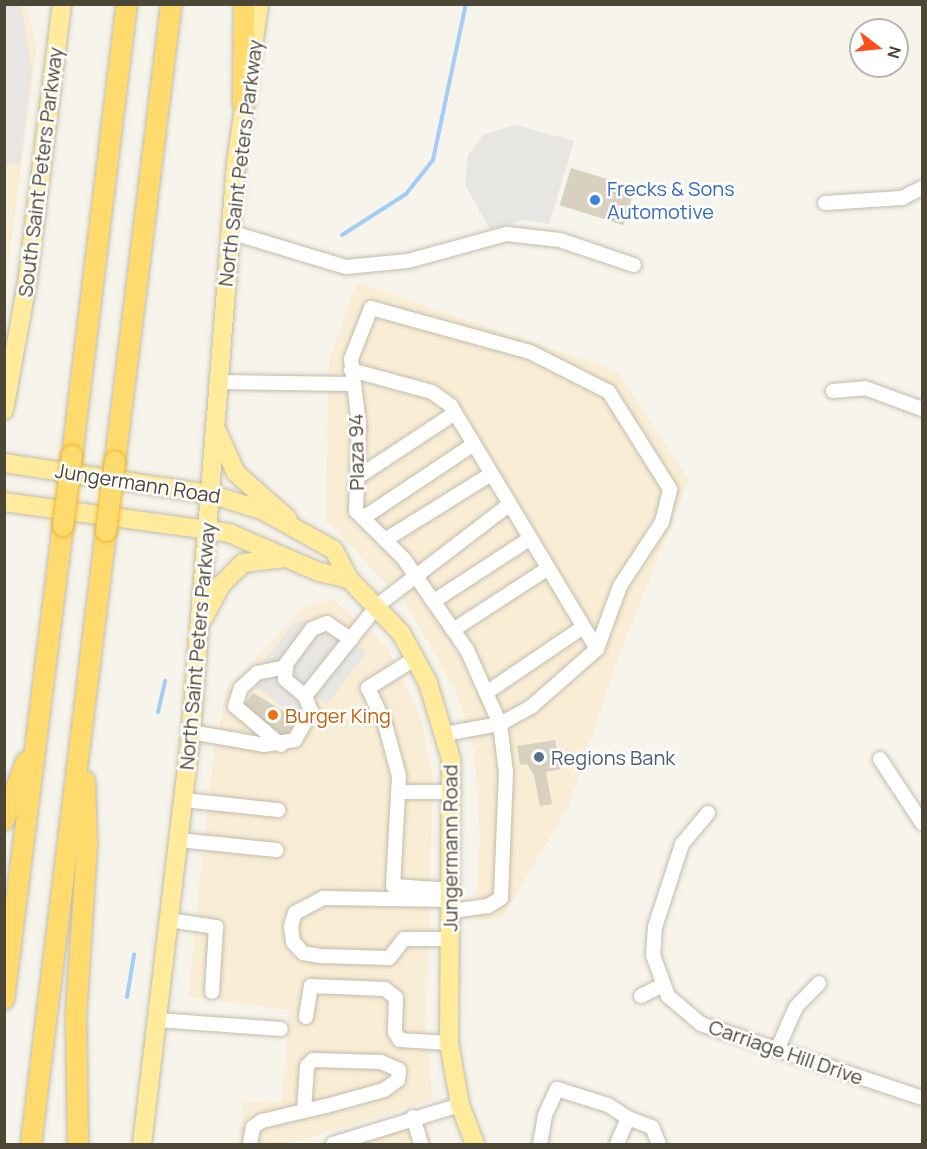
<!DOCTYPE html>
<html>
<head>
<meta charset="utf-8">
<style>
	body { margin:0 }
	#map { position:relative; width:927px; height:1149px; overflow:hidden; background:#f6f4eb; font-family:Manrope,sans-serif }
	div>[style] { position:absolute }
	.commercial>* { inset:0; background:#f9edd5 }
	.parking>* { inset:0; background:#e8e6e2 }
	.stream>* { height:4px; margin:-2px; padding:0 2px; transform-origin:2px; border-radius:2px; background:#a3cdf7 }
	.building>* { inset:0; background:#d9d1bf; transform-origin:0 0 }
	.roads { filter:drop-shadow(0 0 2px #c3bdac) drop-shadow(0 0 2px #c3bdac) }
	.minor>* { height:14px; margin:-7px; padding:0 7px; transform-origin:7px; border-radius:7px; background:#fff }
	.major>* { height:18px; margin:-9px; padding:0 9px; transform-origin:9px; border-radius:9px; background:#ffeb9b }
	.highway>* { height:20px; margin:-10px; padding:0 10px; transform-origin:10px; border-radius:10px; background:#ffdb6d }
	.bridges { filter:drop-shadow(0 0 2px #ebb730) drop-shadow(0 0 2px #ebb730) }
	.highway-bridge>* { height:20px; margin:-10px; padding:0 10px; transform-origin:10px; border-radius:10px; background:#ffdb6d }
	.dots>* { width:16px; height:16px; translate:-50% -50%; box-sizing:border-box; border:3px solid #fff; border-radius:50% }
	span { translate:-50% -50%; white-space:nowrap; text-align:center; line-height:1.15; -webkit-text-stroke:5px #fff; paint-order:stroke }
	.street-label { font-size:20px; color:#4c4637 }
	.shop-label { font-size:20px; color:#366cbe }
	.left { translate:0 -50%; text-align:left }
	.food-label { font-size:20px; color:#c56008 }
	.service-label { font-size:20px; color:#4e5e75 }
	.frame { position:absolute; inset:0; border:6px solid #4c4637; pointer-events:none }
	.north { position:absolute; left:849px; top:18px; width:60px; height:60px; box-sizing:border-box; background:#fff; border:2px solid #b7b5af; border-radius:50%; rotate:106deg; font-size:16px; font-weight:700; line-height:24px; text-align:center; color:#4c4637 }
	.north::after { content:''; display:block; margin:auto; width:21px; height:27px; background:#ff5019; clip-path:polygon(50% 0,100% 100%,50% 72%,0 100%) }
</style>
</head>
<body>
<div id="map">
	<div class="commercial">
		<div style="clip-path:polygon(5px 5px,26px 5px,37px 47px,5px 291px)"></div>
		<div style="clip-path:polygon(357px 282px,618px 372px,689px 480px,620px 653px,568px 807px,502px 918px,475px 920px,480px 832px,474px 750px,457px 693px,407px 605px,326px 520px,329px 361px)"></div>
		<div style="clip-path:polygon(332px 598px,388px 648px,421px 720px,433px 777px,426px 1033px,433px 1100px,288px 1144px,238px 1144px,244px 1102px,282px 1101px,289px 1010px,188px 997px,213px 756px,226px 690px,302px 609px)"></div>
		<div style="clip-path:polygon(425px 1123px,431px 1144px,360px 1144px)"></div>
	</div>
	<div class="parking">
		<div style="clip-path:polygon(4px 5px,21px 5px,32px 71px,20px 165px,5px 162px)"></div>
		<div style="clip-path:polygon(516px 125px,574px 141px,549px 224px,525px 220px,490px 229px,465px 185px,468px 155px,484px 134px)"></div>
		<div style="clip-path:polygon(311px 621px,348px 649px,354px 642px,367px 652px,327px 704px,316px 696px,298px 719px,254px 685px,266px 658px,295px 622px)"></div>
	</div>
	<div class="stream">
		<div style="left:342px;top:235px;width:76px;rotate:-32.6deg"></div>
		<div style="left:406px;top:194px;width:43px;rotate:-51.5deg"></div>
		<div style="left:433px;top:160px;width:159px;rotate:-78.1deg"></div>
		<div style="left:158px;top:712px;width:32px;rotate:-77deg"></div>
		<div style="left:127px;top:997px;width:43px;rotate:-80.5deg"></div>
	</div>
	<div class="building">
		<div style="left:571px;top:168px;width:67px;height:39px;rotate:17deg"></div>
		<div style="clip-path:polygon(253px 693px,298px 720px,284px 738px,242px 708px)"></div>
		<div style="clip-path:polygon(555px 740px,561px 769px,546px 772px,552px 804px,540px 806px,534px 775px,527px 764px,520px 765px,517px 746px)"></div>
	</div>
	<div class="roads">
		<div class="minor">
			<div style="left:825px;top:203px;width:77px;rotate:-3.7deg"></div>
			<div style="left:902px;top:198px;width:22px;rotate:-27deg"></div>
			<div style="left:230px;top:232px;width:121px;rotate:16.8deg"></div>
			<div style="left:346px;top:267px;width:62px;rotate:-5.5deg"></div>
			<div style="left:408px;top:261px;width:103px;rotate:-15.3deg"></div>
			<div style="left:507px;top:234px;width:53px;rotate:6.5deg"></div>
			<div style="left:560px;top:240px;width:78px;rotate:18.7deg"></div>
			<div style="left:351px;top:370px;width:84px;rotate:15.2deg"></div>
			<div style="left:432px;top:392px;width:24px;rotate:36deg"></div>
			<div style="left:451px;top:406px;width:283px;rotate:59deg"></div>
			<div style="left:217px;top:382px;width:135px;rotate:0.8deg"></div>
			<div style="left:833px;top:391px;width:32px;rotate:-5deg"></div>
			<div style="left:865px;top:388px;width:61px;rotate:20.2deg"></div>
			<div style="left:358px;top:477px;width:116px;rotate:-33.4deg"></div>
			<div style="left:363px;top:518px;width:133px;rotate:-33.7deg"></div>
			<div style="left:385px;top:540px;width:125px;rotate:-31.9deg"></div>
			<div style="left:434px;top:601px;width:113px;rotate:-33.1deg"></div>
			<div style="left:453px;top:630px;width:112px;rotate:-33deg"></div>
			<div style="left:416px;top:658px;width:57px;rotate:148deg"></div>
			<div style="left:368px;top:688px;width:40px;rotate:65deg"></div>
			<div style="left:385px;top:724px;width:54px;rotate:74.9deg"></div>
			<div style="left:399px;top:776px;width:110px;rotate:93.1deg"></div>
			<div style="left:393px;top:886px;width:59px;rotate:3.9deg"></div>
			<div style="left:486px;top:693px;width:117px;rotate:-34.2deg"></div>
			<div style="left:305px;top:696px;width:117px;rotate:-51.3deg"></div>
			<div style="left:378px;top:605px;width:165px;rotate:-37.4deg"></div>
			<div style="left:191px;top:732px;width:74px;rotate:10.1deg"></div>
			<div style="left:264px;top:745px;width:31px;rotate:-9deg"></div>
			<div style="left:295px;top:740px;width:33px;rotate:-61deg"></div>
			<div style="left:311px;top:711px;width:16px;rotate:-112deg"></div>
			<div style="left:305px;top:696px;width:26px;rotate:-140deg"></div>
			<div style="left:285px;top:679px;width:15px;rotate:-86deg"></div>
			<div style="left:286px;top:664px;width:44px;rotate:-53.4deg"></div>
			<div style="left:312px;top:629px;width:16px;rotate:-22deg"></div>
			<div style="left:327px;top:623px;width:29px;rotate:34deg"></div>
			<div style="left:445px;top:734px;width:56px;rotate:-10.3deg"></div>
			<div style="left:500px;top:724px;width:37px;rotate:-29deg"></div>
			<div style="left:532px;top:706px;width:86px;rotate:-41.2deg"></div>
			<div style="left:597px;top:649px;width:67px;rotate:-69.9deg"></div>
			<div style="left:620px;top:586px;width:77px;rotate:-56.7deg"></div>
			<div style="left:662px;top:522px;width:34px;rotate:-76deg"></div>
			<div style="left:670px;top:489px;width:115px;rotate:-122.2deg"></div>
			<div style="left:609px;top:392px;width:89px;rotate:-153.1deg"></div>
			<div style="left:530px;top:352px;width:165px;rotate:-164.5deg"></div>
			<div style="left:371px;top:308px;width:55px;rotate:111.4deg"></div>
			<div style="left:351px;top:359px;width:65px;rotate:83deg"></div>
			<div style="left:359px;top:424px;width:87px;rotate:92deg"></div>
			<div style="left:356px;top:511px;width:68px;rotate:45deg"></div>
			<div style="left:404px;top:559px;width:111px;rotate:55.3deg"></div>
			<div style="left:467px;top:650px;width:81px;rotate:66deg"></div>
			<div style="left:500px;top:724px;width:48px;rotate:82.9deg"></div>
			<div style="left:506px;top:772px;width:126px;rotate:92.3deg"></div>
			<div style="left:501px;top:898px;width:15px;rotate:148deg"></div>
			<div style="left:488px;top:906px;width:36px;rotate:172deg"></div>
			<div style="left:281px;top:745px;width:60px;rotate:-139.7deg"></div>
			<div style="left:235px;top:706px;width:19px;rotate:-72deg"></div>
			<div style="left:241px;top:688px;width:22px;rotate:-43deg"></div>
			<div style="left:257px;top:673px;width:30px;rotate:-12deg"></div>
			<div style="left:880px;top:759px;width:77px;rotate:56.7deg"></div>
			<div style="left:399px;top:792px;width:55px"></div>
			<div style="left:184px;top:800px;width:95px;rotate:6.1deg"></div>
			<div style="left:708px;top:813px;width:40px;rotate:130deg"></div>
			<div style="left:682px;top:844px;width:87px;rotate:108deg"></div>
			<div style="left:655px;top:927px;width:28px;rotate:94deg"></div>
			<div style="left:653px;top:955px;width:44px;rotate:69.9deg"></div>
			<div style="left:668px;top:996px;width:43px;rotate:40.3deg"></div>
			<div style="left:701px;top:1024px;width:233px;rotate:18.5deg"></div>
			<div style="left:179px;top:840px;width:98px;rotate:5.9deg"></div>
			<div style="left:169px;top:920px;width:48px;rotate:8.5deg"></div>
			<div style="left:216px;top:927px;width:65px;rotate:93.5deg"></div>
			<div style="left:451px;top:939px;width:47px;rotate:180deg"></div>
			<div style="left:404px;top:939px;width:24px;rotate:128deg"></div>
			<div style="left:389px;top:958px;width:69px;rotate:-178.3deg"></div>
			<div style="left:320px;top:956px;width:17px;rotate:-170deg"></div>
			<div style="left:303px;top:953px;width:15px;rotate:-132deg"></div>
			<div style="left:293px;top:942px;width:16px;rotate:-97deg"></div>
			<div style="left:291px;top:926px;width:14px;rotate:-73deg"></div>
			<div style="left:295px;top:913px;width:32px;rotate:-28deg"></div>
			<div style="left:323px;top:898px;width:129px;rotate:0.9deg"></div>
			<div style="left:641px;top:996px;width:25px;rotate:-27deg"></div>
			<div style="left:306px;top:1017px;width:31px;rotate:-81deg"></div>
			<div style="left:311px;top:986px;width:74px;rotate:2.3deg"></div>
			<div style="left:385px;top:989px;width:14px;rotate:39deg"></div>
			<div style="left:396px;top:998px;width:34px;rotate:92deg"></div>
			<div style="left:395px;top:1032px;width:9px;rotate:58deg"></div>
			<div style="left:400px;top:1040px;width:49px;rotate:3.5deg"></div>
			<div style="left:157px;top:1020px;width:124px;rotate:4.2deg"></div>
			<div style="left:777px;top:1050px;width:47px;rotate:-66.2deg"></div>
			<div style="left:796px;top:1007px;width:33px;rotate:-46deg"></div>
			<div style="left:413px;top:1117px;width:28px;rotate:73deg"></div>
			<div style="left:250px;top:1144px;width:17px;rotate:-80deg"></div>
			<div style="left:253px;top:1127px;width:11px;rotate:-34deg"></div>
			<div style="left:262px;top:1121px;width:43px;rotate:-13.4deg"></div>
			<div style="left:304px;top:1111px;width:23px;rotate:-13deg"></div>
			<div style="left:326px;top:1106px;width:60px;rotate:-15.4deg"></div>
			<div style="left:384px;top:1090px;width:17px;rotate:-36deg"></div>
			<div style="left:398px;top:1080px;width:10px;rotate:-84deg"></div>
			<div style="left:399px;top:1070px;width:20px;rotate:-156deg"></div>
			<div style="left:381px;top:1062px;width:68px;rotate:-178.3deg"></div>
			<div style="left:313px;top:1060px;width:8px;rotate:135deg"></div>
			<div style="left:307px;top:1066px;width:45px;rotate:93.8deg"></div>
			<div style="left:333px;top:1144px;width:133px;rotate:-17.1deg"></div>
			<div style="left:540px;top:1144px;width:29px;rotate:-80deg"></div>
			<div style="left:545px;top:1115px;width:29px;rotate:-65deg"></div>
			<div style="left:557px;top:1089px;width:53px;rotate:17.4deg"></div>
			<div style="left:608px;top:1105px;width:24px;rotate:33deg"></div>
			<div style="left:617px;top:1144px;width:28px;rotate:-67deg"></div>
			<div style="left:628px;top:1118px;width:26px;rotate:21deg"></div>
			<div style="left:652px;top:1127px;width:18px;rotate:68deg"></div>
		</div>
		<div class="major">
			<div style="left:4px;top:410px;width:128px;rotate:-79.7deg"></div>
			<div style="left:27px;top:284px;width:282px;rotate:-82.9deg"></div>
			<div style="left:217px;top:431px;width:46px;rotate:65.7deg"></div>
			<div style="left:236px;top:473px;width:69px;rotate:41.5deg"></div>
			<div style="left:4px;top:463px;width:207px;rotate:8.6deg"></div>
			<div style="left:209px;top:494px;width:55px;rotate:16.8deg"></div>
			<div style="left:262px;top:510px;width:82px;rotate:29.1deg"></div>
			<div style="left:334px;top:550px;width:33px;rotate:63deg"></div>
			<div style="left:349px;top:579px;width:75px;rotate:46.1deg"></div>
			<div style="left:401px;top:633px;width:57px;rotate:61.6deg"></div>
			<div style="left:428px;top:683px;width:79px;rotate:73.2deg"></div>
			<div style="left:451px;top:759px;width:284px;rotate:90.4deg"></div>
			<div style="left:449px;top:1043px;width:63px;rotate:79.9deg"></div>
			<div style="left:460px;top:1105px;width:42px;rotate:69deg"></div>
			<div style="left:4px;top:502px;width:227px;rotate:7.8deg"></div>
			<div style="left:229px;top:533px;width:98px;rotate:23.4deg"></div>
			<div style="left:319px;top:572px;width:31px;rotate:13deg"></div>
			<div style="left:204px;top:617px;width:36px;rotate:-62deg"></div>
			<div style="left:221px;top:585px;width:31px;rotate:-45deg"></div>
			<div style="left:243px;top:563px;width:42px;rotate:-6.8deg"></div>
			<div style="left:142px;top:1144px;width:415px;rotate:-83.2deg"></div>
			<div style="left:191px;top:732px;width:570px;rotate:-85.47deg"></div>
			<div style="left:236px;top:164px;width:162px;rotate:-81.8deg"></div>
		</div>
		<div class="highway">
			<div style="left:243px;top:104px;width:100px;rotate:-89.4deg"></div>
			<div style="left:72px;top:456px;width:455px;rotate:-83.1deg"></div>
			<div style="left:115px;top:462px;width:461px;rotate:-83deg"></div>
			<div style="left:4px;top:820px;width:62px;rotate:-69.2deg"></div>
			<div style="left:4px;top:999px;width:477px;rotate:-82.9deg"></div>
			<div style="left:31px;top:1144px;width:618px;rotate:-83.02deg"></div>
			<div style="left:78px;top:1144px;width:129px;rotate:-90.9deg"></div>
			<div style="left:76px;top:1015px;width:170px;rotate:-86.3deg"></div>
			<div style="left:87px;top:845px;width:64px;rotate:-91.8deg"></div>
		</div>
	</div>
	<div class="bridges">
		<div class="highway-bridge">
			<div style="left:63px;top:526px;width:71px;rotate:-82.7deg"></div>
			<div style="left:106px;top:531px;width:70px;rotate:-82.6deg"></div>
		</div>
	</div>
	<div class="dots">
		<div style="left:595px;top:200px;background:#3f7fe0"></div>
		<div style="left:273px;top:715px;background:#e8710a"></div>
		<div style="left:539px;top:757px;background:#5c6f8a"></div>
	</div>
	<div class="street-label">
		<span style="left:240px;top:163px;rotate:-83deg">North Saint Peters Parkway</span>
		<span style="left:40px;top:172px;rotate:-83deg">South Saint Peters Parkway</span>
		<span style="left:356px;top:452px;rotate:-91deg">Plaza 94</span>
		<span style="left:138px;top:483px;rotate:9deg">Jungermann Road</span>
		<span style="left:197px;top:646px;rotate:-85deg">North Saint Peters Parkway</span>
		<span style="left:450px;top:848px;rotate:-90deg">Jungermann Road</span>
		<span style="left:786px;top:1052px;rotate:19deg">Carriage Hill Drive</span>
	</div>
	<div class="shop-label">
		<span class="left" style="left:607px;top:200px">Frecks &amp; Sons<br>Automotive</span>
	</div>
	<div class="food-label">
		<span class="left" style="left:285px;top:715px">Burger King</span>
	</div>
	<div class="service-label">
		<span class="left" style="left:551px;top:757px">Regions Bank</span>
	</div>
	<div class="frame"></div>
	<div class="north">N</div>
</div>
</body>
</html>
